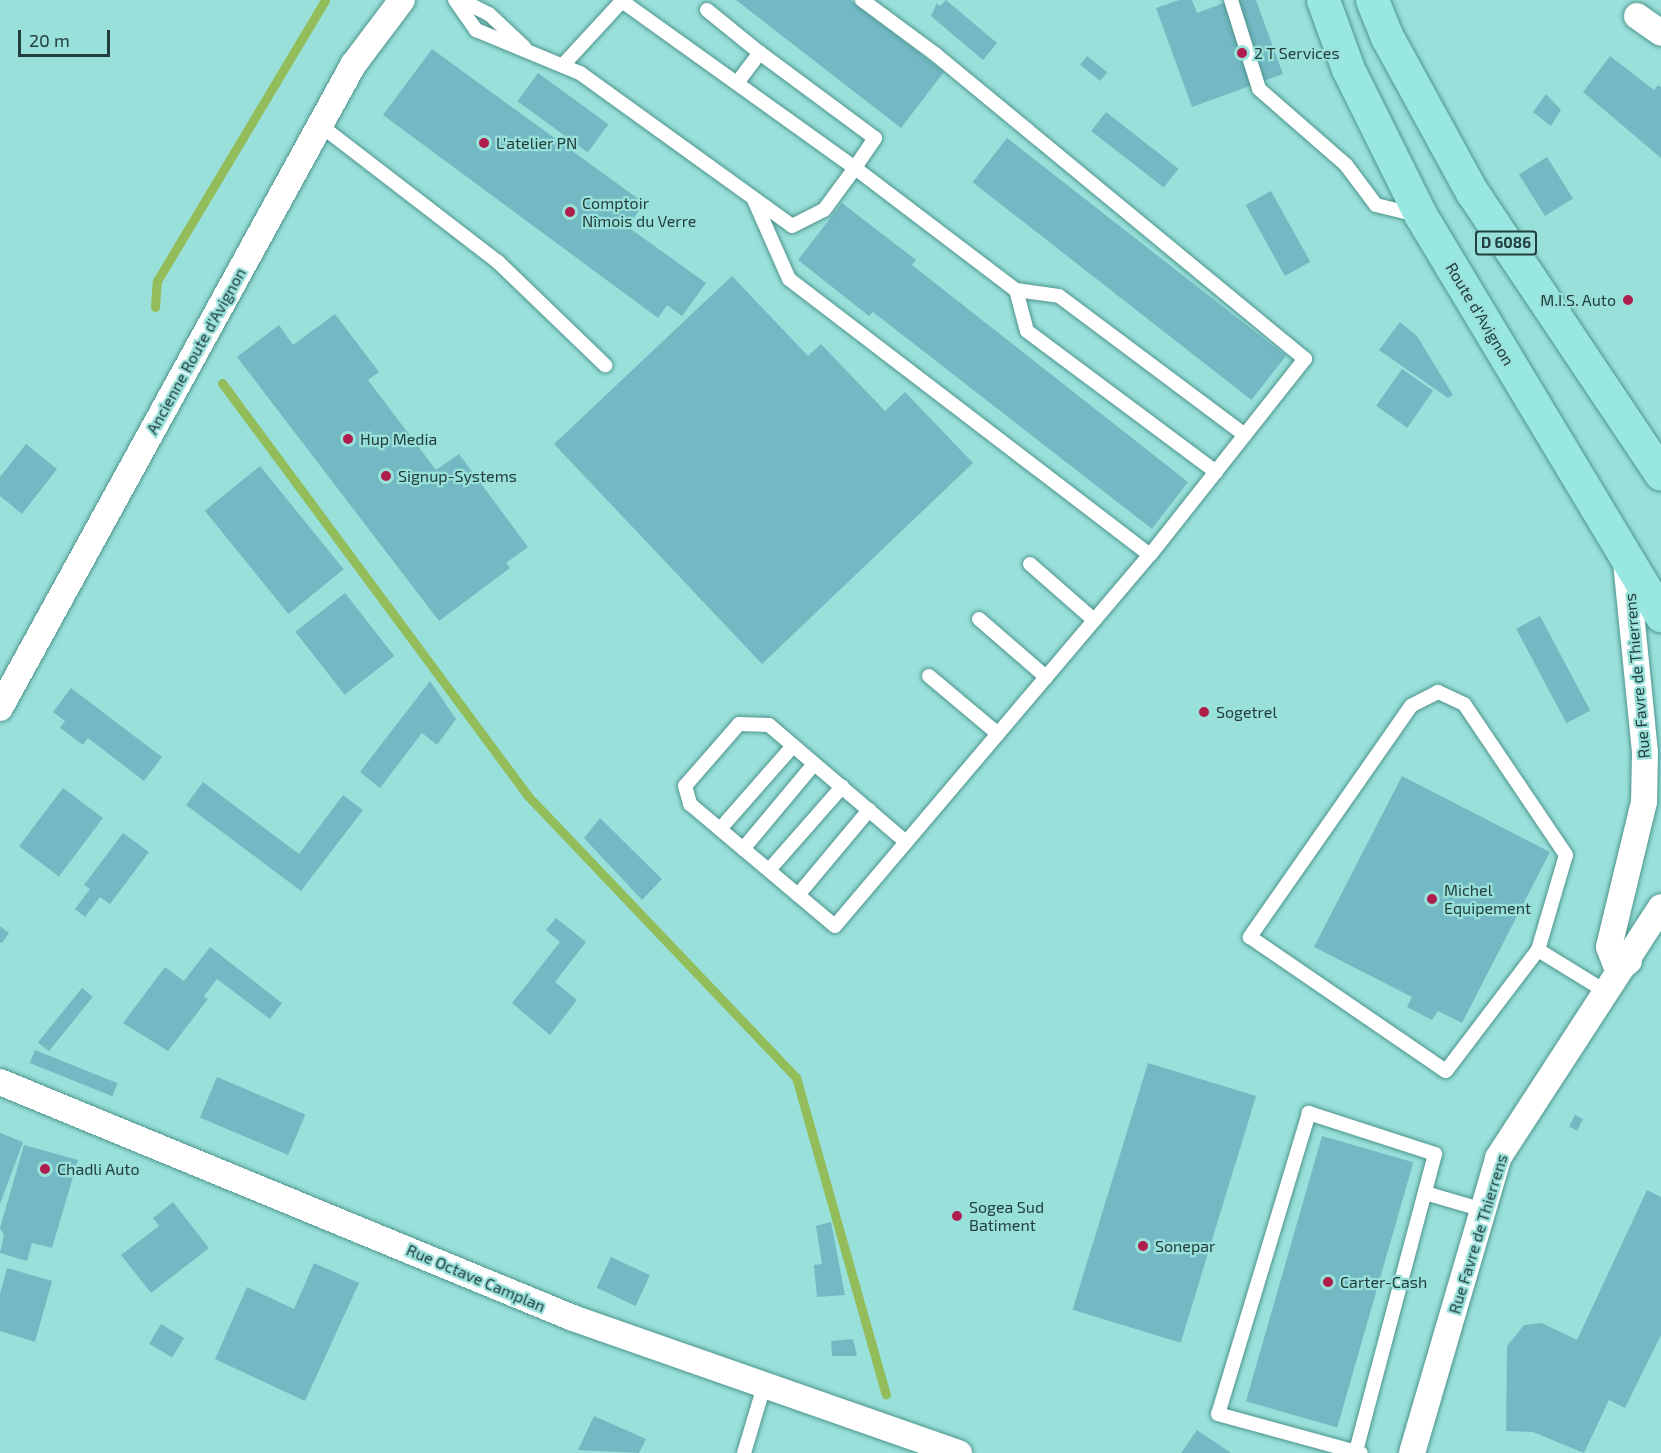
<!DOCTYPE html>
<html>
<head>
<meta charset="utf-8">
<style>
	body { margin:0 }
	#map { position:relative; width:1661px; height:1453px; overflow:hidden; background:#99e0da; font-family:"Exo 2",sans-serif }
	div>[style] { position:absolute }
	.stream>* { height:9px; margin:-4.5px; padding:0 4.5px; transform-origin:4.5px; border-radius:4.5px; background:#92bd5a }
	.building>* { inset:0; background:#73b9c4; transform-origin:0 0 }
	.roads { filter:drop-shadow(0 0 2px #4e948e) drop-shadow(0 0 2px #4e948e) }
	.lane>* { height:14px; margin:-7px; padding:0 7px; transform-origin:7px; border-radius:7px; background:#fff }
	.street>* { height:26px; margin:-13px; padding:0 13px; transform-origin:13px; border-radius:13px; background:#fff }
	.primary>* { height:33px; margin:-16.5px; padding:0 16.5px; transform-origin:16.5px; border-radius:16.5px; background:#99e7e1 }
	.dots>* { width:16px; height:16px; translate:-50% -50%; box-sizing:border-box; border:3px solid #99e0da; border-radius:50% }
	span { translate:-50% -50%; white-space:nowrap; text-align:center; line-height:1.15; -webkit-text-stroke:4.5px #99e0da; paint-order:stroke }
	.shield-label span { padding:2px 4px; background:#99e0da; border:2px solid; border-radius:4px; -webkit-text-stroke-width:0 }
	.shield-label { font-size:15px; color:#223f3d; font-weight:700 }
	.poi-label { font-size:16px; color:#223f3d }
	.left { translate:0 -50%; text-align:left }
	.right { translate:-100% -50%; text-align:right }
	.street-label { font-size:16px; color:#223f3d }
	.scale { position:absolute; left:18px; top:30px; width:92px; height:27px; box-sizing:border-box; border:3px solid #223f3d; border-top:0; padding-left:8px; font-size:18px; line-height:21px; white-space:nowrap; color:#223f3d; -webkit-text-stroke:4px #99e0da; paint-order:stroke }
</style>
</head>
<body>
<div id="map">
	<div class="stream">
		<div style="left:155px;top:307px;width:26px;rotate:-86deg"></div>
		<div style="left:157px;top:281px;width:327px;rotate:-59.1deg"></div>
		<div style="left:222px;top:383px;width:514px;rotate:53.46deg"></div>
		<div style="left:528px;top:796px;width:388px;rotate:46.4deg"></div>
		<div style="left:796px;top:1077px;width:330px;rotate:74.2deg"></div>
	</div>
	<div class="building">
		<div style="clip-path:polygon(736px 0,850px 0,944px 72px,901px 128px)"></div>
		<div style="clip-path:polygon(946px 0,997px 43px,983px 60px,931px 16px,937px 3px,940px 6px)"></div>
		<div style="clip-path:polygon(1179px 0,1192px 0,1197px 13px,1232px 0,1256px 0,1283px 74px,1192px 107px,1156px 8px)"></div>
		<div style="clip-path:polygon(432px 49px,644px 203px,628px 227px,706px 283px,682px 316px,667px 305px,658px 318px,383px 115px)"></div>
		<div style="left:1087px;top:56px;width:26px;height:11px;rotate:39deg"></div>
		<div style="clip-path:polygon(1610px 56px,1654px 90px,1658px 85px,1661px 87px,1661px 158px,1583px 92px)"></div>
		<div style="left:538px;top:73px;width:87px;height:35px;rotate:36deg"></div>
		<div style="clip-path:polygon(1546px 94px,1561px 110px,1551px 126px,1533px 112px)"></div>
		<div style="left:1106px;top:112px;width:92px;height:24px;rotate:38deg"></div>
		<div style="left:1007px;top:138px;width:354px;height:56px;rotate:38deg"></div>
		<div style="left:1547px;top:157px;width:49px;height:33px;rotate:58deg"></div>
		<div style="left:1271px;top:191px;width:81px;height:29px;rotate:61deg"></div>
		<div style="clip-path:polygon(842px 203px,916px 260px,912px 265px,1188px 482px,1152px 529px,873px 312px,869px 316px,798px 260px)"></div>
		<div style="clip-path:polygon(732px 276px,808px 356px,821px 344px,885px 411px,905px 392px,973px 463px,762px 664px,554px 444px)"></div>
		<div style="clip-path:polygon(335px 314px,379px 372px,368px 380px,436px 470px,459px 454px,528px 547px,506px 563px,510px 568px,439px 621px,237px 357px,279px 325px,293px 345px)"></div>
		<div style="clip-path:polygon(1400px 322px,1417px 336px,1453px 395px,1448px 398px,1379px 350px)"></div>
		<div style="left:1402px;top:369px;width:38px;height:45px;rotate:35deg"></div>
		<div style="clip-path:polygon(26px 444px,57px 469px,22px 514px,0 496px,0 477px)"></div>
		<div style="left:260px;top:466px;width:133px;height:71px;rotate:51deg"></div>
		<div style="left:345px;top:593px;width:80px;height:63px;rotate:52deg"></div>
		<div style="left:1540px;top:616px;width:107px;height:27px;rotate:62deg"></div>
		<div style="clip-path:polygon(430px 681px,456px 719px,437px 745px,422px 733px,380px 788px,360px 772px)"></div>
		<div style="clip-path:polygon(71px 688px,162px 757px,144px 781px,88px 738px,83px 745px,60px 728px,65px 721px,53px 712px)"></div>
		<div style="clip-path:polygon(1402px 776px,1550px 852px,1462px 1023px,1438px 1011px,1432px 1020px,1407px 1007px,1412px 997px,1314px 947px)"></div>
		<div style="clip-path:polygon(203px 782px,299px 854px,343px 795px,363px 810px,301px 891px,186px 805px)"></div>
		<div style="left:63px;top:788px;width:50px;height:73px;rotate:37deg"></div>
		<div style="clip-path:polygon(600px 818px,662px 879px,642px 900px,584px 838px)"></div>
		<div style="clip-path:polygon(123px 833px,149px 852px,110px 904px,100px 897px,85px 917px,75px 909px,90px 889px,84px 885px)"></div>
		<div style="clip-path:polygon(556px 918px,586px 942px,555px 982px,577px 1000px,550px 1035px,512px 1003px,560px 942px,546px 930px)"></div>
		<div style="clip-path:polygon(0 926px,9px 933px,2px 943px,0 942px)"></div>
		<div style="clip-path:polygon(210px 947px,282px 1003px,270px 1019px,217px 979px,204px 996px,208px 999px,168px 1051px,123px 1023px,165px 967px,184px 981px)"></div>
		<div style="left:82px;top:988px;width:14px;height:70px;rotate:39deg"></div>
		<div style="left:35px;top:1050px;width:89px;height:14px;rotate:22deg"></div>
		<div style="left:1148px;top:1063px;width:113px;height:258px;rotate:17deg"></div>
		<div style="left:217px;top:1077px;width:96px;height:44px;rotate:23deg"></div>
		<div style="left:1575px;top:1115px;width:9px;height:13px;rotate:27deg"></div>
		<div style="clip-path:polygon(0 1133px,23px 1142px,0 1204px)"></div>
		<div style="left:1322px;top:1136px;width:95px;height:276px;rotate:16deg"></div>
		<div style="clip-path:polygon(24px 1145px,78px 1160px,52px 1248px,32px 1243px,27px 1261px,0 1253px,4px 1235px,0 1228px)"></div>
		<div style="clip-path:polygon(1647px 1190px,1661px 1197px,1661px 1335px,1625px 1408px,1609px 1400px,1584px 1453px,1533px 1432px,1506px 1431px,1507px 1346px,1524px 1325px,1542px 1323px,1577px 1340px)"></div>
		<div style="clip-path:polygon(173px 1202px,209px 1248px,151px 1293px,121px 1255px,159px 1226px,153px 1218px)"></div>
		<div style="clip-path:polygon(831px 1222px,845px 1295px,817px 1297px,814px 1265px,822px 1264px,816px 1226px)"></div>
		<div style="left:611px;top:1257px;width:43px;height:34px;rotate:25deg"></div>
		<div style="clip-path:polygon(314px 1263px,359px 1283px,305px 1401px,215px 1359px,247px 1287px,294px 1309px)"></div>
		<div style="clip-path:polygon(7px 1268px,52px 1281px,35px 1342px,0 1331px,0 1294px)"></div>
		<div style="left:161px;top:1324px;width:27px;height:23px;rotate:31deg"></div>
		<div style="clip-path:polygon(853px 1339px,857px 1356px,832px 1356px,831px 1341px)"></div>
		<div style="clip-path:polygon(594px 1416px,646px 1439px,639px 1453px,578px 1450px)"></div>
		<div style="clip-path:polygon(1197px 1430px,1231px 1453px,1181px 1453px)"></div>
	</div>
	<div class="roads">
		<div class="lane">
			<div style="left:455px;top:0;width:37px;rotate:55deg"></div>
			<div style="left:476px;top:30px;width:113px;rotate:22.5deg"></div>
			<div style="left:580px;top:73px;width:261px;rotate:35.8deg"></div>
			<div style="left:792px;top:226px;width:36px;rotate:-27deg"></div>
			<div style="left:824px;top:210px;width:52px;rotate:-53.6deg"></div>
			<div style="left:855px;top:168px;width:287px;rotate:-144.4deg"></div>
			<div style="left:622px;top:1px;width:87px;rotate:132.7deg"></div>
			<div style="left:461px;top:0;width:31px;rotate:27deg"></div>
			<div style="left:489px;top:14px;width:48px;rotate:43.3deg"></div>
			<div style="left:1231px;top:0;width:93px;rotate:72.5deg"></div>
			<div style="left:1259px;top:89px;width:116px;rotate:41.1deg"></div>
			<div style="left:1346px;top:165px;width:50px;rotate:53.1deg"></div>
			<div style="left:1376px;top:205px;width:42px;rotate:13.7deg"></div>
			<div style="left:707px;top:10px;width:68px;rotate:39.1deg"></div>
			<div style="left:737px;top:83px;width:38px;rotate:-53deg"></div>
			<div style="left:760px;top:53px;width:143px;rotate:36.5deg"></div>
			<div style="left:875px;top:138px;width:36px;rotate:124deg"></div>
			<div style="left:855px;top:168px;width:202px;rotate:37.2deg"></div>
			<div style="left:1016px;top:290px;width:43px;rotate:7.9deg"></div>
			<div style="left:1059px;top:296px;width:232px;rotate:36.8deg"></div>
			<div style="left:320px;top:125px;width:225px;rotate:37.6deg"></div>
			<div style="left:498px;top:262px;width:149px;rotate:43.9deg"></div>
			<div style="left:754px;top:200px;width:86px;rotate:66.1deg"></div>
			<div style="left:789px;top:279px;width:454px;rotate:37.4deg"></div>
			<div style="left:1150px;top:555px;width:250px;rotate:-51.7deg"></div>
			<div style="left:1305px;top:359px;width:480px;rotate:-140.5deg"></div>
			<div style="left:935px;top:54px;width:91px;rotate:-143.5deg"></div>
			<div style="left:1016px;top:290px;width:42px;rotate:75deg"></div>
			<div style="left:1027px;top:331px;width:236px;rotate:36.7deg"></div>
			<div style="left:1030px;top:564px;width:85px;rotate:41.2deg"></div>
			<div style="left:979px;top:619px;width:89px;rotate:40.9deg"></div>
			<div style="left:929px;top:676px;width:90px;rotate:40deg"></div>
			<div style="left:720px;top:829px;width:111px;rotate:-48.7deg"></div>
			<div style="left:906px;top:842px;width:180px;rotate:-139.5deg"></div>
			<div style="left:769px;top:725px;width:30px;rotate:-178deg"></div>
			<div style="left:739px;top:724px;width:82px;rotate:131.1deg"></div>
			<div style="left:685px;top:786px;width:19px;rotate:74deg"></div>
			<div style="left:690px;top:804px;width:189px;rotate:40.1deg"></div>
			<div style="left:835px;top:926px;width:487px;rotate:-49.7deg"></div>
			<div style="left:743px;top:849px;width:111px;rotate:-50.1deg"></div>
			<div style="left:769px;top:870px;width:111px;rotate:-48.7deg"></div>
			<div style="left:798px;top:895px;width:111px;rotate:-50.1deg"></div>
			<div style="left:1538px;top:950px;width:99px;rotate:-73.6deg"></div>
			<div style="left:1566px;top:855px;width:182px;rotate:-124deg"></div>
			<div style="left:1464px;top:704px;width:29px;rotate:-155deg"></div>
			<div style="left:1438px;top:692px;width:30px;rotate:153deg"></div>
			<div style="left:1411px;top:706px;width:282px;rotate:124.9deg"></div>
			<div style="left:1250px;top:937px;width:237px;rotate:34.4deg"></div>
			<div style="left:1446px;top:1071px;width:152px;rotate:-52.8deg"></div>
			<div style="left:1538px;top:950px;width:79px;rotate:31.5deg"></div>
			<div style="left:1425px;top:1193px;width:60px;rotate:16.3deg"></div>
			<div style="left:1356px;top:1451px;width:307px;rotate:-75.1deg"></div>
			<div style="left:1435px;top:1154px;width:133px;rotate:-162deg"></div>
			<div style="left:1309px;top:1113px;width:314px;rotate:106.8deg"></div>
			<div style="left:1218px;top:1414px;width:148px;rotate:15.3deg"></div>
			<div style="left:744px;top:1453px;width:70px;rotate:-73.4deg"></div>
		</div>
		<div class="street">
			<div style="left:1637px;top:16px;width:29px;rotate:35deg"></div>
			<div style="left:1626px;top:562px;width:191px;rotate:84.3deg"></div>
			<div style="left:1645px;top:752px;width:50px;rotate:91.1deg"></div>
			<div style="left:1644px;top:802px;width:149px;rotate:103.6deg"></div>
			<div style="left:1609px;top:947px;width:25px;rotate:69deg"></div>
			<div style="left:1618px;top:970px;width:14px;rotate:-39deg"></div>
			<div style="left:0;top:708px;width:734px;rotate:-61.23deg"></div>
			<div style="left:353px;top:65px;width:81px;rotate:-53deg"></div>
			<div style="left:0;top:1082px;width:620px;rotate:22.39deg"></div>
			<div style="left:573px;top:1318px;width:409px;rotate:19.3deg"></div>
			<div style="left:1412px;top:1453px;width:307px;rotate:-73.7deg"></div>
			<div style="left:1498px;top:1158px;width:299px;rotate:-57deg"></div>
		</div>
		<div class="primary">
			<div style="left:1323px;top:0;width:73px;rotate:70.1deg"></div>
			<div style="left:1348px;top:69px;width:164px;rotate:63.6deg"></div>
			<div style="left:1421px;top:216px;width:466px;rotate:59deg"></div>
			<div style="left:1372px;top:0;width:40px;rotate:68deg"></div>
			<div style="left:1387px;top:37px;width:177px;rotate:61.3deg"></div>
			<div style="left:1472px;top:192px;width:339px;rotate:56.2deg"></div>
		</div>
	</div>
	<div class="dots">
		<div style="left:1242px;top:53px;background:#af1d4d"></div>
		<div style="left:484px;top:143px;background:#af1d4d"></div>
		<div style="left:570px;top:212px;background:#af1d4d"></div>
		<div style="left:1628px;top:300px;background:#af1d4d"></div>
		<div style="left:348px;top:439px;background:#af1d4d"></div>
		<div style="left:386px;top:476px;background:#af1d4d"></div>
		<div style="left:1204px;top:712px;background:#af1d4d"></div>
		<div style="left:1432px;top:899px;background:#af1d4d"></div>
		<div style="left:45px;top:1169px;background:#af1d4d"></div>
		<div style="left:957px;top:1216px;background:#af1d4d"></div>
		<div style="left:1143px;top:1246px;background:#af1d4d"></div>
		<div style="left:1328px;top:1282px;background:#af1d4d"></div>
	</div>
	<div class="shield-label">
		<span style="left:1506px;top:243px">D 6086</span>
	</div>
	<div class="poi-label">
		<span class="left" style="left:1254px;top:53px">2 T Services</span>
		<span class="left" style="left:496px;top:143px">L'atelier PN</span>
		<span class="left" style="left:582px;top:212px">Comptoir<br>Nîmois du Verre</span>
		<span class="right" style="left:1616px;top:300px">M.I.S. Auto</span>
		<span class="left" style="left:360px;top:439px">Hup Media</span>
		<span class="left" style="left:398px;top:476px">Signup-Systems</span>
		<span class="left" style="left:1216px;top:712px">Sogetrel</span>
		<span class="left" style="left:1444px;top:899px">Michel<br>Equipement</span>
		<span class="left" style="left:57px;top:1169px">Chadli Auto</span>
		<span class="left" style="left:969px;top:1216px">Sogea Sud<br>Batiment</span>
		<span class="left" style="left:1155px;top:1246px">Sonepar</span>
		<span class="left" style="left:1340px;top:1282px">Carter-Cash</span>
	</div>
	<div class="street-label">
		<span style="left:1480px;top:314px;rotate:59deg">Route d'Avignon</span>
		<span style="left:196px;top:351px;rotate:-61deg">Ancienne Route d'Avignon</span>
		<span style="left:1637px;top:676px;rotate:-95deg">Rue Favre de Thierrens</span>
		<span style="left:1478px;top:1234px;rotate:-73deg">Rue Favre de Thierrens</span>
		<span style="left:476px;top:1278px;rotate:23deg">Rue Octave Camplan</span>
	</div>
	<div class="scale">20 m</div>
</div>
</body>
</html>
